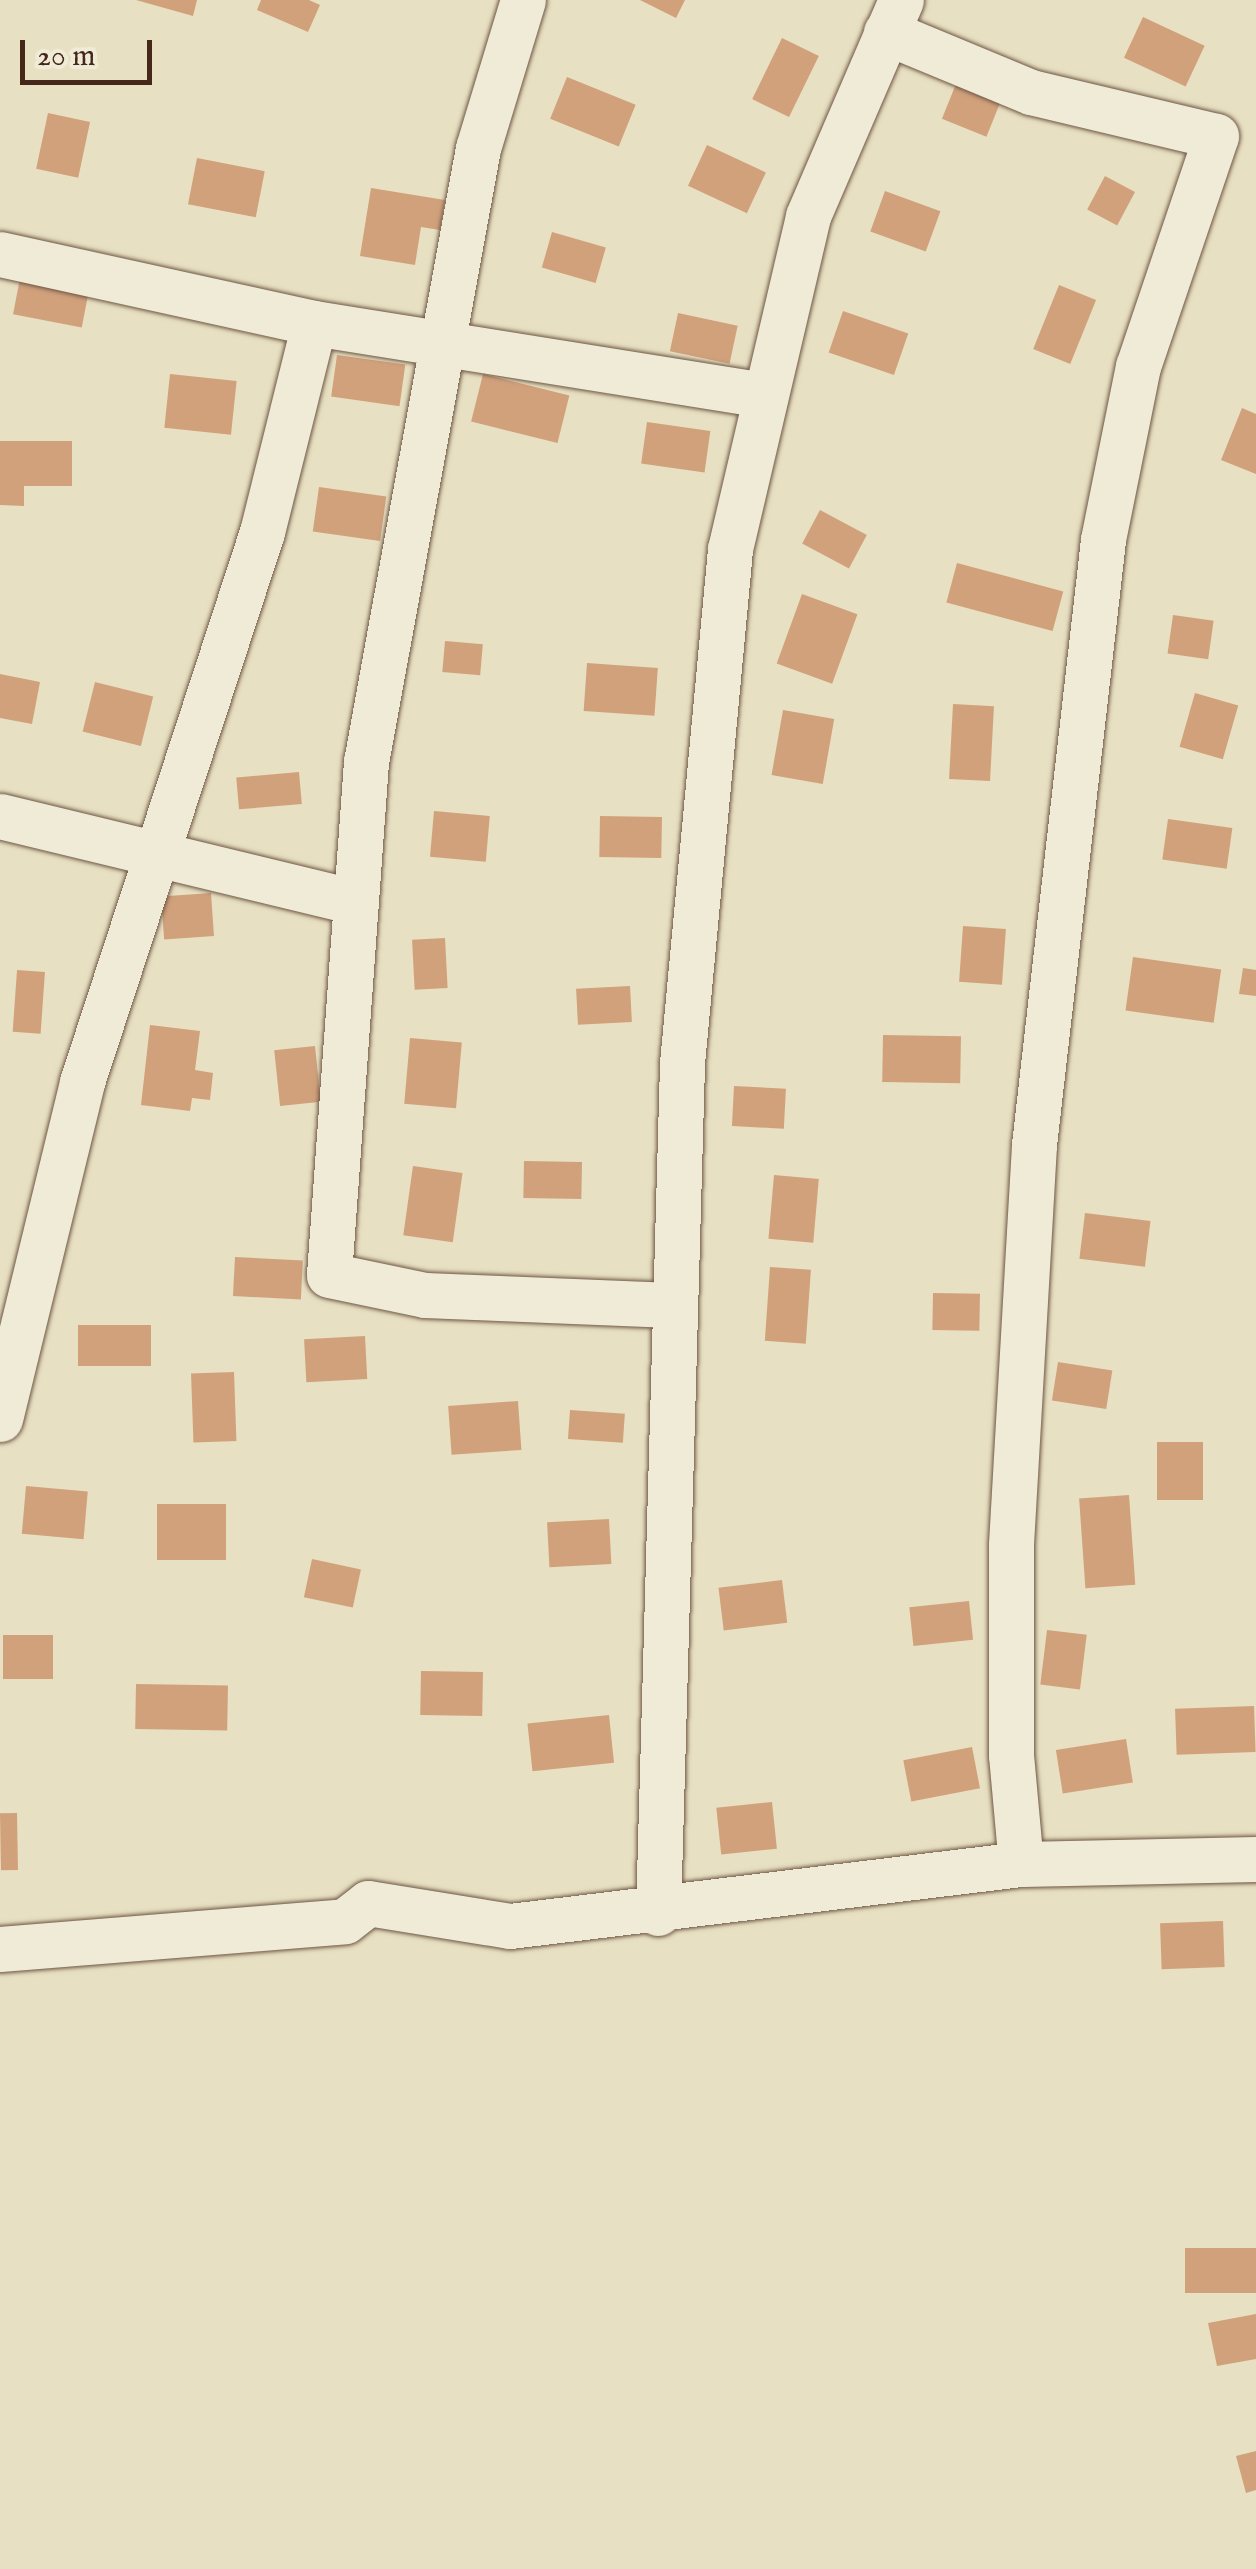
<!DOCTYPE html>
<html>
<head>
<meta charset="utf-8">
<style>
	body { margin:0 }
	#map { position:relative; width:1256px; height:2569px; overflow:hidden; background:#e8e0c2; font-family:"IM FELL English",serif }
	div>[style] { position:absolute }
	.building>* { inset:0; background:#d1a17c; transform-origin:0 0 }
	.roads { filter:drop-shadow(0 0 2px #6e5644) drop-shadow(0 0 2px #6e5644) }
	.minor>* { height:45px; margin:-22.5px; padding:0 22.5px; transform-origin:22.5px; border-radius:22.5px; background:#f0ebd7 }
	span { translate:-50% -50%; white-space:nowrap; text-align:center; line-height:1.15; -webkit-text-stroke:8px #f0ebd7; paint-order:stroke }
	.scale { position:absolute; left:20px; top:40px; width:132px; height:45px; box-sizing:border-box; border:5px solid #46281a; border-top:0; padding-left:12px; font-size:30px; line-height:35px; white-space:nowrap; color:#46281a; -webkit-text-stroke:8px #f0ebd7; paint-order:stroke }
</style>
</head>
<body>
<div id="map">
	<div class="building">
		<div style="clip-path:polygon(136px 0,197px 0,193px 16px)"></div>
		<div style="clip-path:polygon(261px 0,309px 0,320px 5px,308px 32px,257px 10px)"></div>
		<div style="clip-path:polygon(640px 0,685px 0,676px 18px)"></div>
		<div style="left:1143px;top:17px;width:68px;height:45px;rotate:25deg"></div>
		<div style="left:782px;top:38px;width:41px;height:68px;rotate:26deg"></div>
		<div style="left:567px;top:77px;width:74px;height:45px;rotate:22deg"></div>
		<div style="left:958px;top:79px;width:48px;height:43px;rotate:22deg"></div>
		<div style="left:48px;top:113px;width:43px;height:57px;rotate:12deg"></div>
		<div style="left:707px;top:145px;width:65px;height:45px;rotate:25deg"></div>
		<div style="left:197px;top:158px;width:69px;height:47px;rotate:11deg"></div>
		<div style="left:1105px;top:176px;width:34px;height:38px;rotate:28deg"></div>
		<div style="clip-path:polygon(371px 188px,445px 200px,440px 230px,421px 227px,415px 265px,360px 256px)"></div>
		<div style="left:885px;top:191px;width:59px;height:43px;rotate:20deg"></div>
		<div style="left:552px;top:232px;width:56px;height:37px;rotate:16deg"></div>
		<div style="left:22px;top:268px;width:70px;height:47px;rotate:11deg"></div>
		<div style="left:1059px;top:285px;width:40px;height:69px;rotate:22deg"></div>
		<div style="left:843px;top:311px;width:69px;height:44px;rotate:19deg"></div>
		<div style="left:678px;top:313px;width:61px;height:39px;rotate:12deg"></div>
		<div style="left:337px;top:355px;width:69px;height:42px;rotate:8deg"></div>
		<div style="left:170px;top:374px;width:67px;height:54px;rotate:6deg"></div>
		<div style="left:483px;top:374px;width:89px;height:49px;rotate:14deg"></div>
		<div style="clip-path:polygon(1242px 408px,1256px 414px,1256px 474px,1221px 460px)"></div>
		<div style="left:647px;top:422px;width:64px;height:42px;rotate:8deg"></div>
		<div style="clip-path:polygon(0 441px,72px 441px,72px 486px,24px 486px,24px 506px,0 505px)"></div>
		<div style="left:319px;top:487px;width:68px;height:45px;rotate:8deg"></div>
		<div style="left:820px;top:510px;width:53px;height:38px;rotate:28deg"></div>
		<div style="left:957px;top:563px;width:110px;height:41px;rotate:15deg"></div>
		<div style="left:802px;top:594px;width:59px;height:74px;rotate:20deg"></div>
		<div style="left:1173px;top:615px;width:41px;height:39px;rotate:8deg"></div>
		<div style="left:445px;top:641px;width:38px;height:31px;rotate:5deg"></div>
		<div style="left:587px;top:663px;width:71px;height:48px;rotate:4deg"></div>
		<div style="clip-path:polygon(0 674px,40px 682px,32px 724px,0 718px)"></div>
		<div style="left:95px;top:682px;width:60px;height:51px;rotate:14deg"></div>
		<div style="left:1195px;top:693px;width:45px;height:56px;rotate:16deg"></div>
		<div style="left:953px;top:704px;width:41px;height:75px;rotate:3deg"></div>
		<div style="left:783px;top:710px;width:52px;height:66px;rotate:10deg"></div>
		<div style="left:299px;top:772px;width:32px;height:63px;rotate:85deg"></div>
		<div style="left:434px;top:811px;width:56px;height:46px;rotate:5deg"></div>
		<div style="left:600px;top:816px;width:62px;height:41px;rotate:1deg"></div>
		<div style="left:1168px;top:819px;width:65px;height:41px;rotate:8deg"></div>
		<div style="left:211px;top:893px;width:43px;height:50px;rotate:86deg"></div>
		<div style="left:963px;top:926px;width:43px;height:56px;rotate:4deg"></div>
		<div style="left:445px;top:938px;width:50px;height:33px;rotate:87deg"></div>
		<div style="left:1133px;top:957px;width:89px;height:54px;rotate:8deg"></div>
		<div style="clip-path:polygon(1243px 968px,1256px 970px,1256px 996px,1239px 994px)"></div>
		<div style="left:17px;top:970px;width:28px;height:62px;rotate:4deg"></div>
		<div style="left:630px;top:986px;width:36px;height:54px;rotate:87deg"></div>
		<div style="clip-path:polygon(150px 1025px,200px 1031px,195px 1070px,213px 1073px,210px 1100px,192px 1098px,190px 1111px,141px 1105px)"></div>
		<div style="left:883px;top:1035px;width:78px;height:47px;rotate:1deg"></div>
		<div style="left:410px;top:1038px;width:52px;height:66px;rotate:5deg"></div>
		<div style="left:315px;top:1046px;width:56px;height:41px;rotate:84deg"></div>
		<div style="left:734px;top:1086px;width:52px;height:40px;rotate:3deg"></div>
		<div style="left:524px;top:1161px;width:58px;height:37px;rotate:1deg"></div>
		<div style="left:413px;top:1166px;width:50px;height:70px;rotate:8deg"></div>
		<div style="left:774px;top:1175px;width:45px;height:64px;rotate:5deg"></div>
		<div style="left:1085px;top:1213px;width:66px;height:46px;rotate:7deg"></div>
		<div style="left:235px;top:1257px;width:68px;height:39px;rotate:3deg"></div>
		<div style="left:770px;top:1267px;width:41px;height:74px;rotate:4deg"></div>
		<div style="left:933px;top:1293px;width:47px;height:37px;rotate:1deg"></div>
		<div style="left:78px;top:1325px;width:73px;height:41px"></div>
		<div style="left:365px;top:1336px;width:43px;height:61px;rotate:87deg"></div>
		<div style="left:1058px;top:1362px;width:55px;height:39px;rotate:9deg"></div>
		<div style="left:234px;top:1372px;width:69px;height:43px;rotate:88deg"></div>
		<div style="left:518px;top:1401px;width:49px;height:70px;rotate:86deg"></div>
		<div style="left:570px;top:1410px;width:55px;height:29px;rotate:4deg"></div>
		<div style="left:1157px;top:1442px;width:46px;height:58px"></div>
		<div style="left:26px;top:1486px;width:62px;height:48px;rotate:5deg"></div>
		<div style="left:1129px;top:1495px;width:90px;height:50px;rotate:86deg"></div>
		<div style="left:157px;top:1504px;width:69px;height:56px"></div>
		<div style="left:609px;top:1519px;width:45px;height:62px;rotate:87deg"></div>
		<div style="left:312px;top:1559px;width:50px;height:39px;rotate:12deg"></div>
		<div style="left:782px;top:1580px;width:43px;height:64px;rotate:83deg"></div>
		<div style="left:969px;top:1601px;width:39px;height:60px;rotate:84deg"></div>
		<div style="left:1047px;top:1630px;width:40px;height:55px;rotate:7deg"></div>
		<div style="left:3px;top:1635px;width:50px;height:44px"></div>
		<div style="left:421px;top:1671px;width:62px;height:44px;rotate:1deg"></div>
		<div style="left:136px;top:1684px;width:92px;height:45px;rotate:1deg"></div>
		<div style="left:1254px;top:1706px;width:46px;height:79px;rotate:88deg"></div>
		<div style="left:609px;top:1715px;width:48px;height:82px;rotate:84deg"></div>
		<div style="left:1126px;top:1739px;width:44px;height:71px;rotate:81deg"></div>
		<div style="left:972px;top:1747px;width:42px;height:70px;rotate:79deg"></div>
		<div style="left:772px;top:1802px;width:47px;height:56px;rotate:84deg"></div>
		<div style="left:17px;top:1813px;width:57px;height:17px;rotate:89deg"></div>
		<div style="left:1223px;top:1921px;width:46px;height:63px;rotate:88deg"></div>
		<div style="left:1256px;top:2248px;width:45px;height:71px;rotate:90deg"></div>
		<div style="clip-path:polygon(1256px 2314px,1256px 2359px,1217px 2366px,1208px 2323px)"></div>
		<div style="clip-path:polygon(1256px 2451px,1256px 2490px,1246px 2493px,1236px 2456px)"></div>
	</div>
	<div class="roads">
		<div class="minor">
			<div style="left:523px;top:0;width:155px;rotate:106.9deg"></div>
			<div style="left:478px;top:148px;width:624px;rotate:100.34deg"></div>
			<div style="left:366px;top:762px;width:514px;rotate:94.13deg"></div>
			<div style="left:329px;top:1275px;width:98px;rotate:11.8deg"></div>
			<div style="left:425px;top:1295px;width:247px;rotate:2.3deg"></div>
			<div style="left:886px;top:32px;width:157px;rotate:22.5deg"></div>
			<div style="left:1031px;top:92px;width:190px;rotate:13.4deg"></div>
			<div style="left:1216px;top:136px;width:243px;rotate:108.7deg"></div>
			<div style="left:1138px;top:366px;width:177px;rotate:101.4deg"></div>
			<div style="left:1103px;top:540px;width:609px;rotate:96.51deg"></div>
			<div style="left:1034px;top:1145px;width:401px;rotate:93.3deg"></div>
			<div style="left:1011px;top:1545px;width:210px;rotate:90deg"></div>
			<div style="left:1011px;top:1755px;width:109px;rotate:84.8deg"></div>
			<div style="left:0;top:254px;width:321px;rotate:12.4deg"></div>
			<div style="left:314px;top:323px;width:457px;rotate:9.1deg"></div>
			<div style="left:0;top:816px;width:365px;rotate:13.6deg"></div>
			<div style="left:0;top:1419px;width:347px;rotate:-76.3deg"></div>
			<div style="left:82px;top:1082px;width:579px;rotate:-71.88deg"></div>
			<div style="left:262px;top:532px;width:215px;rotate:-76deg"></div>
			<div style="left:658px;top:1913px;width:850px;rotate:-88.38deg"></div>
			<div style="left:682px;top:1063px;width:516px;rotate:-84.66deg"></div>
			<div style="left:730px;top:549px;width:342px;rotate:-76.8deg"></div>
			<div style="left:808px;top:216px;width:235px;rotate:-66.7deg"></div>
			<div style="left:0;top:1949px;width:346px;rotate:-4.6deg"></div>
			<div style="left:345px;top:1921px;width:29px;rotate:-38deg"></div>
			<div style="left:368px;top:1903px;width:144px;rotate:9.2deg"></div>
			<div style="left:510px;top:1926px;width:515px;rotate:-6.92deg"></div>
			<div style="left:1021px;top:1864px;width:235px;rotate:-1.2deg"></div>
		</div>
	</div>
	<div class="scale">20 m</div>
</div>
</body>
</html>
